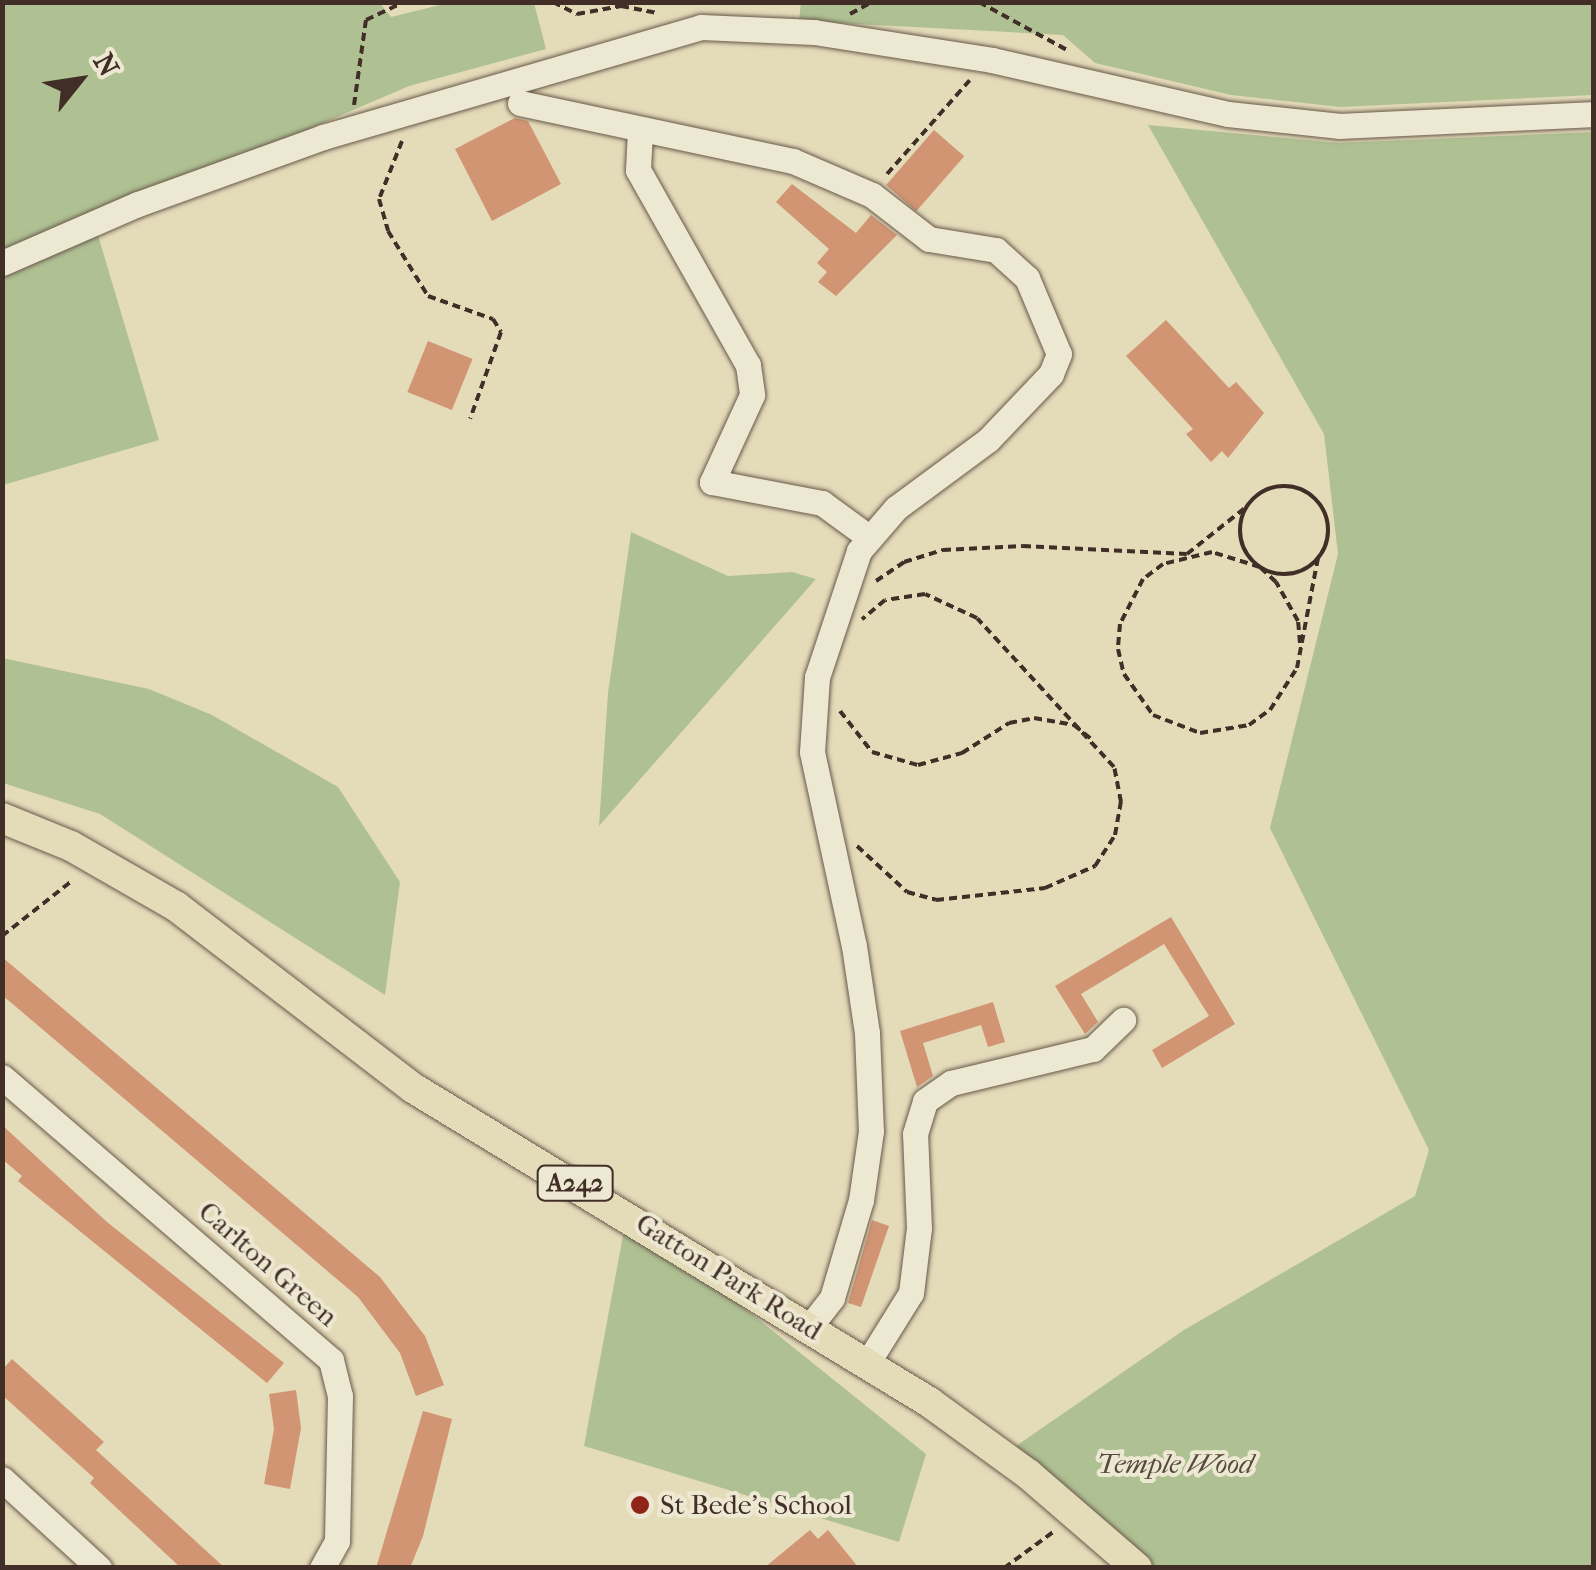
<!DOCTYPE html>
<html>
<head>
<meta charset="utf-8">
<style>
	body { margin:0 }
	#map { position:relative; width:1596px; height:1570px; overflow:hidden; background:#e4dbb9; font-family:"IM FELL French Canon",serif }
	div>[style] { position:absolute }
	.green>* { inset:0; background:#afc193 }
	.building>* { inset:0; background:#d19573; transform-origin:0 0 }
	.path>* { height:4px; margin-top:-2px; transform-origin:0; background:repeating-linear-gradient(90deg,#402e27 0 8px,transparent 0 13px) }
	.path>.ring { margin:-2px; padding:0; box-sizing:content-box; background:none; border:4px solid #402e27; border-radius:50% }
	.roads { filter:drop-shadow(0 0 2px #69594c) drop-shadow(0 0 2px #69594c) }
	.minor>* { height:25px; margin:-12.5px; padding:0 12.5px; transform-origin:12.5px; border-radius:12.5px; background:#ede8d2 }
	.major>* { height:30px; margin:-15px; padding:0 15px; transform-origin:15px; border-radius:15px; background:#e4dbb9 }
	.dots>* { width:28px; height:28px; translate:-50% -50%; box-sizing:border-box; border:5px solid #ede8d2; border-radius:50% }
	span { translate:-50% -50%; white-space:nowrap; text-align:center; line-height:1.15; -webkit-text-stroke:8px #ede8d2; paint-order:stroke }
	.shield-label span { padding:2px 8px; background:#ede8d2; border:2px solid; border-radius:8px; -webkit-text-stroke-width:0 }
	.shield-label { font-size:25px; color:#402e27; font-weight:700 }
	.street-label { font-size:28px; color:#402e27 }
	.park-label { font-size:28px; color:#564b3d; font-style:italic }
	.poi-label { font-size:28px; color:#402e27 }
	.left { translate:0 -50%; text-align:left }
	.frame { position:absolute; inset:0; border:5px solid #402e27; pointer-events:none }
	.north { position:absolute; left:30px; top:30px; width:100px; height:100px; -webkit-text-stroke:8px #ede8d2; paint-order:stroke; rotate:60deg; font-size:28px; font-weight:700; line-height:40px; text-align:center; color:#402e27 }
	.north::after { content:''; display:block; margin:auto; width:35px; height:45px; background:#402e27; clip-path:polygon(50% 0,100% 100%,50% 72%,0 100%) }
</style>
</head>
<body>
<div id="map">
	<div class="green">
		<div style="clip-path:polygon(379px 2px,391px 17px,448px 3px,534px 3px,546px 49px,409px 86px,3px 261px,3px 3px)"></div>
		<div style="clip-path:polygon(801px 2px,1593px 3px,1593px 95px,1340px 107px,1231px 95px,1095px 63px,1063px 35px,799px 21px)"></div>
		<div style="clip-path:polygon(1148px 125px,1339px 143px,1593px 132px,1593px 1567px,1137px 1567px,1003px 1455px,1184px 1330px,1415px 1196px,1429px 1150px,1270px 828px,1338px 554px,1324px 434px)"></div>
		<div style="clip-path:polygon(97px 232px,159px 440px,3px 485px,2px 275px)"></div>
		<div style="clip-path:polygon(631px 532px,728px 576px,792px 572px,816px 579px,599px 826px,608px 693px)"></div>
		<div style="clip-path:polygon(2px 658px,149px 689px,212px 715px,338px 787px,400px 882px,385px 995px,100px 814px,3px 783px)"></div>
		<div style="clip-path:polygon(627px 1214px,926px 1454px,899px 1542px,584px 1446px)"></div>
	</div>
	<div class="building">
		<div style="clip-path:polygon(515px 118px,528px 121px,561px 184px,492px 221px,455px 149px)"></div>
		<div style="left:934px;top:130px;width:40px;height:73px;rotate:41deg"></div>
		<div style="clip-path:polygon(792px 184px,856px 233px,871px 215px,897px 235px,836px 296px,818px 282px,827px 272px,817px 263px,829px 249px,776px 202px)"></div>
		<div style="clip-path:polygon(1166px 320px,1229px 388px,1236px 382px,1264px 413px,1228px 458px,1222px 451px,1211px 462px,1186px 434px,1193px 429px,1126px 356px)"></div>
		<div style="left:428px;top:341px;width:48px;height:55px;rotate:22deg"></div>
		<div style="clip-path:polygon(1171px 917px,1235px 1024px,1162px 1068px,1152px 1050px,1209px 1016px,1164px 944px,1081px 994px,1098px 1022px,1085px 1034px,1055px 986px)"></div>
		<div style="clip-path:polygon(2px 957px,380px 1277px,425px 1336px,444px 1385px,416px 1396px,400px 1353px,358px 1297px,2px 995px)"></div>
		<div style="clip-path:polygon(993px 1002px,1005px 1042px,988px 1047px,981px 1025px,923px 1043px,933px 1076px,917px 1087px,900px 1031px)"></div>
		<div style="clip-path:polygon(2px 1125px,107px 1222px,284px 1363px,267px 1383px,18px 1181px,22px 1176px,2px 1159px)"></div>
		<div style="clip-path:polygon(872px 1220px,889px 1226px,861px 1307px,848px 1303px)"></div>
		<div style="clip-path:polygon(12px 1359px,104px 1442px,96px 1450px,225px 1568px,181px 1568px,90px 1483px,94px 1478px,2px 1395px,2px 1370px)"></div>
		<div style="clip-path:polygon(296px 1390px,301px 1428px,290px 1489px,264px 1484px,274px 1429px,269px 1394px)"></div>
		<div style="clip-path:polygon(423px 1411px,452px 1419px,423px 1536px,410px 1568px,376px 1568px)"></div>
		<div style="clip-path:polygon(810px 1530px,818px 1539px,828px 1530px,859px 1568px,764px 1568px)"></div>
	</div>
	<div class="path">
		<div style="left:553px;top:2px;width:27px;rotate:27deg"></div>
		<div style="left:577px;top:14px;width:45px;rotate:-10.3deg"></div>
		<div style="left:621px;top:6px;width:37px;rotate:11deg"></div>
		<div style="left:979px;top:2px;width:100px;rotate:28.6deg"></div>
		<div style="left:850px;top:14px;width:25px;rotate:-29deg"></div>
		<div style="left:354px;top:105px;width:86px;rotate:-82deg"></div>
		<div style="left:366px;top:20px;width:42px;rotate:-25.3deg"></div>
		<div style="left:402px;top:141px;width:62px;rotate:111.6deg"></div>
		<div style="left:379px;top:199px;width:33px;rotate:74deg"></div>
		<div style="left:388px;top:231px;width:76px;rotate:58.4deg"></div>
		<div style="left:428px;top:296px;width:69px;rotate:19.5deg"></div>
		<div style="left:493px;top:319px;width:15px;rotate:58deg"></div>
		<div style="left:501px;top:332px;width:92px;rotate:109.6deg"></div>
		<div style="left:887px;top:174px;width:125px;rotate:-48.6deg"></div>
		<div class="ring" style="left:1240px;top:486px;width:84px;height:84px"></div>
		<div style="left:876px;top:581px;width:34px;rotate:-34deg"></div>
		<div style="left:904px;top:562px;width:41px;rotate:-17.1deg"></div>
		<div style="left:943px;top:550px;width:80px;rotate:-2.9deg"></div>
		<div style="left:1023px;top:546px;width:164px;rotate:2.8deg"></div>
		<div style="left:1187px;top:554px;width:75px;rotate:-38.5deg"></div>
		<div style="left:1300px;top:643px;width:22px;rotate:-95deg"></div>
		<div style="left:1298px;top:621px;width:45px;rotate:-119.4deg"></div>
		<div style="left:1276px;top:582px;width:22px;rotate:-137deg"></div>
		<div style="left:1260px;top:567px;width:50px;rotate:-162.6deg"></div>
		<div style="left:1212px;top:552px;width:50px;rotate:166.2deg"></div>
		<div style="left:1163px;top:564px;width:25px;rotate:143deg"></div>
		<div style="left:1143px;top:579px;width:51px;rotate:117.1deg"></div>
		<div style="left:1120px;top:624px;width:25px;rotate:95deg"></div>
		<div style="left:1118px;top:649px;width:26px;rotate:77deg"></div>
		<div style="left:1124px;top:674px;width:50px;rotate:54.7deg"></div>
		<div style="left:1153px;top:715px;width:50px;rotate:21deg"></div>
		<div style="left:1200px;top:733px;width:50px;rotate:-9.3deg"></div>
		<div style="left:1249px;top:725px;width:26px;rotate:-36deg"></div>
		<div style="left:1270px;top:710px;width:50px;rotate:-57.3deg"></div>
		<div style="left:1297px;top:668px;width:112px;rotate:-79.2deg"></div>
		<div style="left:840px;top:711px;width:52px;rotate:52deg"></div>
		<div style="left:872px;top:752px;width:48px;rotate:15.8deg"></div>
		<div style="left:918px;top:765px;width:46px;rotate:-15.3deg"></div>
		<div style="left:962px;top:753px;width:56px;rotate:-32.6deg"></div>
		<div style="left:1009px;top:723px;width:25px;rotate:-11deg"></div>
		<div style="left:1034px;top:718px;width:41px;rotate:9.9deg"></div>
		<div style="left:1074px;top:725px;width:21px;rotate:39deg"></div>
		<div style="left:857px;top:846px;width:68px;rotate:42.6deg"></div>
		<div style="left:907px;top:892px;width:30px;rotate:15deg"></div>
		<div style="left:936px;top:900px;width:110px;rotate:-6.3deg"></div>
		<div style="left:1045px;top:888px;width:55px;rotate:-23.7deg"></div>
		<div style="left:1095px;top:866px;width:37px;rotate:-57deg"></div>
		<div style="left:1115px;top:835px;width:34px;rotate:-80deg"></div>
		<div style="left:1121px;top:802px;width:36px;rotate:-101deg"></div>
		<div style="left:1114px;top:767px;width:202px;rotate:-132.6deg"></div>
		<div style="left:977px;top:618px;width:57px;rotate:-155.2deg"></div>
		<div style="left:925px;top:594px;width:40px;rotate:171.5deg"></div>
		<div style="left:885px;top:600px;width:30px;rotate:140deg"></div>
		<div style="left:2px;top:936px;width:90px;rotate:-38.3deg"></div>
		<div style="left:1004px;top:1568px;width:64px;rotate:-36.2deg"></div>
	</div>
	<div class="roads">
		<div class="minor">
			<div style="left:520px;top:103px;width:279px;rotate:12deg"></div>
			<div style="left:793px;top:161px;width:86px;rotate:23.3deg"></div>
			<div style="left:872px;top:195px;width:72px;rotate:37.7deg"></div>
			<div style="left:929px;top:239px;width:68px;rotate:9.3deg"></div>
			<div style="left:996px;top:250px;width:42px;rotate:42.1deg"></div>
			<div style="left:1027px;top:278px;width:82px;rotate:67.2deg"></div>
			<div style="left:1059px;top:354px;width:22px;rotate:112deg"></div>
			<div style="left:1051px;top:374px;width:91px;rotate:133.7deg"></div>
			<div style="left:988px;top:440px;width:114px;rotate:143.5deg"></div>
			<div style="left:896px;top:508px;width:57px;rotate:130.7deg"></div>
			<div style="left:859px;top:551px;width:133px;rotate:108.4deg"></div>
			<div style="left:817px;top:677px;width:75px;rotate:93.8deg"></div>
			<div style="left:812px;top:752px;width:198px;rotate:77.8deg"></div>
			<div style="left:854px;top:946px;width:88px;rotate:81.5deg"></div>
			<div style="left:867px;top:1033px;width:98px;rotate:87.7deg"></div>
			<div style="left:871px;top:1131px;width:70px;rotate:98.2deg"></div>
			<div style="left:861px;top:1200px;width:102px;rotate:106.5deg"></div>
			<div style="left:832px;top:1298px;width:36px;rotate:128deg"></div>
			<div style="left:640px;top:131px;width:39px;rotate:93deg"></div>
			<div style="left:638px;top:170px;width:224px;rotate:60.6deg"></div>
			<div style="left:748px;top:365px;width:30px;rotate:82deg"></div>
			<div style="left:752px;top:395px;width:96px;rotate:114.7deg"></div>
			<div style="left:712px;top:482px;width:112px;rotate:10.8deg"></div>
			<div style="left:822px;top:503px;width:59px;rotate:36.1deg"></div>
			<div style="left:2px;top:263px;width:148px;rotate:-23.5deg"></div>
			<div style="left:138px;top:204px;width:197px;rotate:-19.9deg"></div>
			<div style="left:323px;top:137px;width:394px;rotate:-16.2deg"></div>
			<div style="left:701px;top:27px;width:113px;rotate:2.5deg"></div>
			<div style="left:814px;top:32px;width:180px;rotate:8.9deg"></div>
			<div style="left:992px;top:60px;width:242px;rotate:12.9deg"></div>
			<div style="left:1228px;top:114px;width:113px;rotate:6.1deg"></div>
			<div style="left:1340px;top:126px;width:254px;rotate:-2.7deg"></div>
			<div style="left:2px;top:1077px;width:434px;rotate:40.7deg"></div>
			<div style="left:331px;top:1360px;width:37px;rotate:76deg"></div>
			<div style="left:340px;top:1396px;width:145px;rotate:91.2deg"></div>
			<div style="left:337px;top:1541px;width:31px;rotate:119deg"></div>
			<div style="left:868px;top:1362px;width:81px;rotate:-58.1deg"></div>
			<div style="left:911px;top:1293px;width:65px;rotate:-83deg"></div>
			<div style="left:919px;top:1228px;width:94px;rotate:-92.4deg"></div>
			<div style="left:915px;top:1134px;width:34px;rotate:-73deg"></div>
			<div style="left:925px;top:1101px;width:32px;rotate:-35deg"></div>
			<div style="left:951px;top:1083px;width:146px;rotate:-13.5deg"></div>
			<div style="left:1093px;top:1049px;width:42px;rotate:-44deg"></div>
			<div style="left:2px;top:1479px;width:132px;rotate:42.5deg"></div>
		</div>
		<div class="major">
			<div style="left:2px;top:818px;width:74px;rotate:22.1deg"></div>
			<div style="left:71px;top:846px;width:122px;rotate:29.9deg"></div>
			<div style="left:177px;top:907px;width:297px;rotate:37.5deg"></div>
			<div style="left:413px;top:1088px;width:604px;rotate:31.32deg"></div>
			<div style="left:929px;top:1402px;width:122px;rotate:36deg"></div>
			<div style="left:1028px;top:1474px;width:144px;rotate:40.8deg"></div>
		</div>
	</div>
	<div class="dots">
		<div style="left:640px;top:1505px;background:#8f2418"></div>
	</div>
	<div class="shield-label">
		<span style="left:575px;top:1183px">A242</span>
	</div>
	<div class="street-label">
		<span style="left:268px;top:1264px;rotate:41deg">Carlton Green</span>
		<span style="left:729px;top:1277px;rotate:32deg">Gatton Park Road</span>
	</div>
	<div class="park-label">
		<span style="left:1175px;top:1464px">Temple Wood</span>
	</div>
	<div class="poi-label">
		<span class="left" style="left:660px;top:1505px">St Bede's School</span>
	</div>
	<div class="frame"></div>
	<div class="north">N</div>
</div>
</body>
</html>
